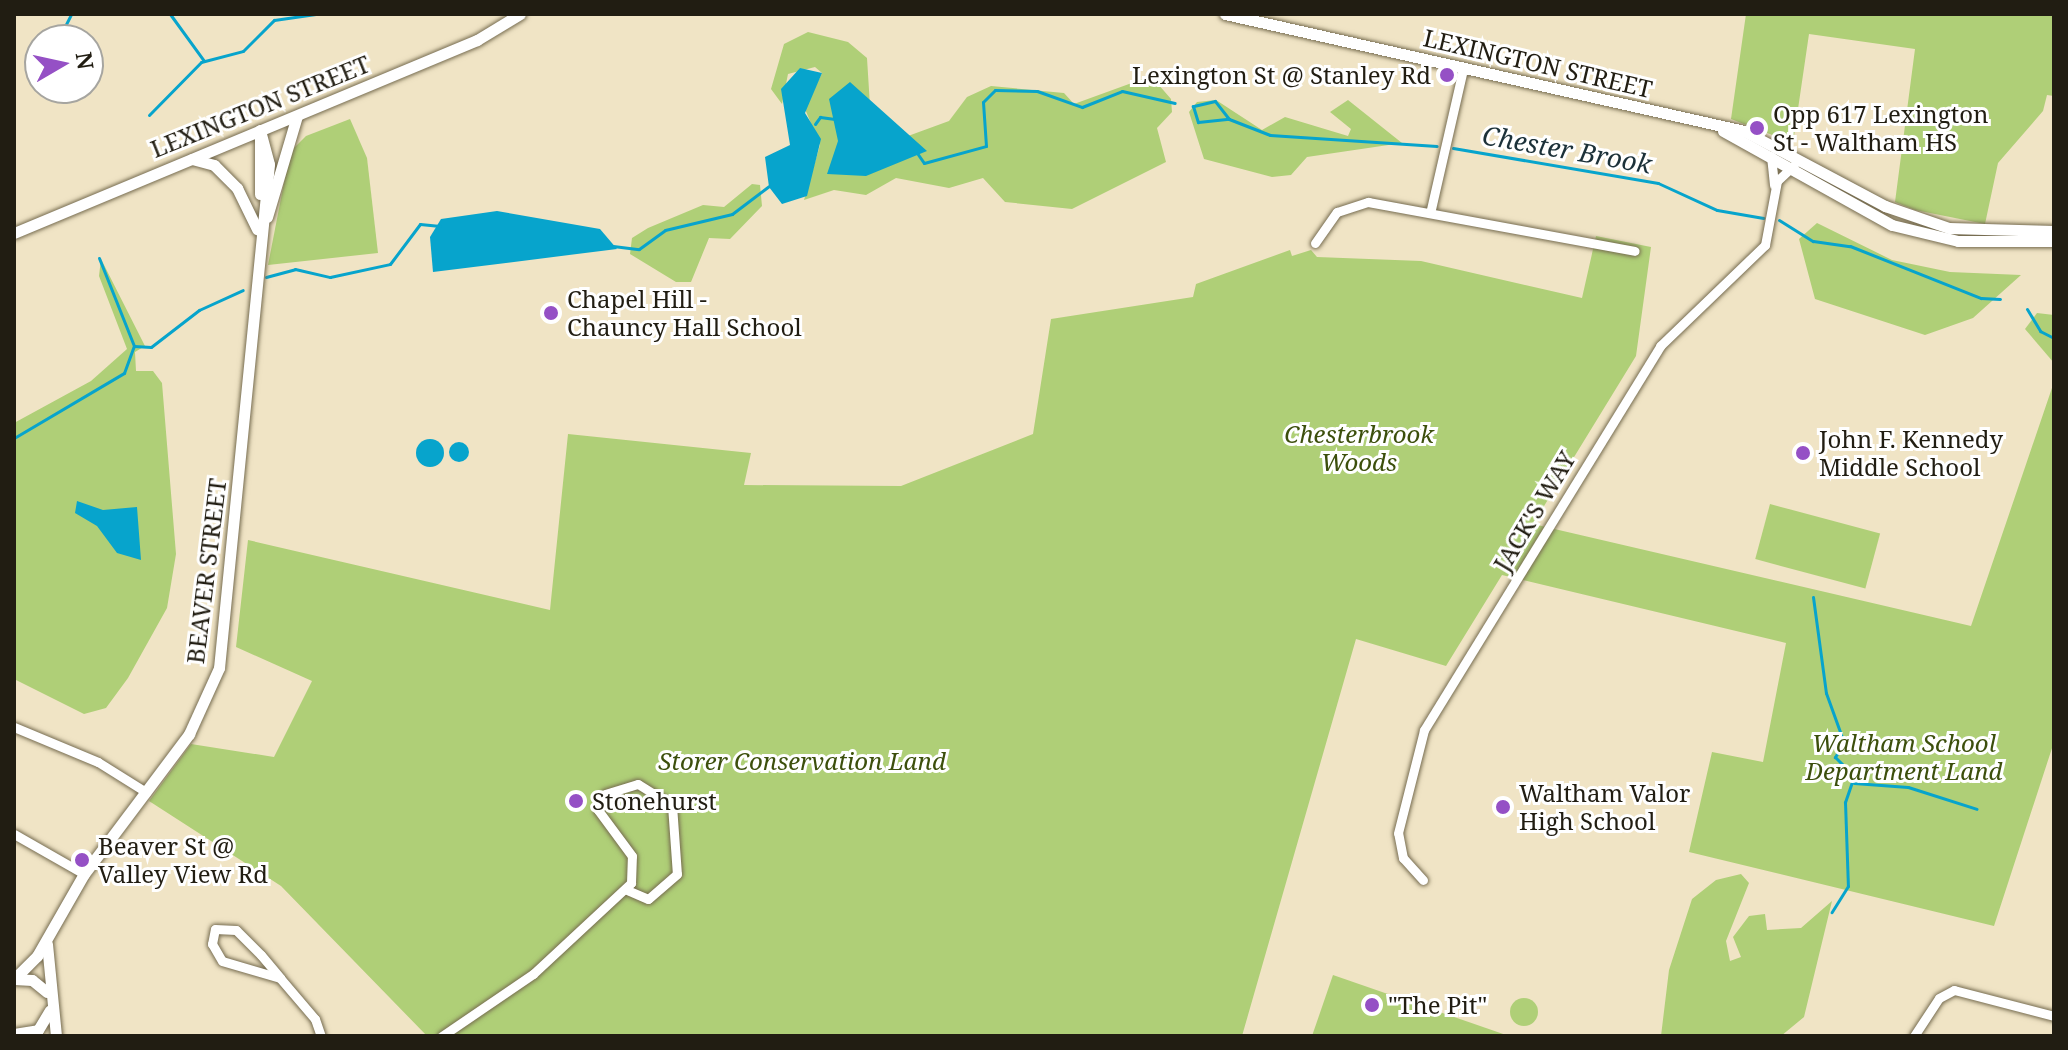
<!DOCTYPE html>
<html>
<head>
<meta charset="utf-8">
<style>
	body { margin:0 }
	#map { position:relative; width:2068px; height:1050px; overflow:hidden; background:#f0e4c5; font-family:"Noto Serif",serif }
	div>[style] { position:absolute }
	.green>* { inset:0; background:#afcf77; transform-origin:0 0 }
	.round { border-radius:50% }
	.water>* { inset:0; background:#07a4cc }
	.stream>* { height:3px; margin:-1.5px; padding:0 1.5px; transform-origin:1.5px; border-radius:1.5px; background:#07a4cc }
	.roads { filter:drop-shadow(0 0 2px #766c50) drop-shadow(0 0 2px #766c50) }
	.minor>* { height:9px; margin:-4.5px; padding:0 4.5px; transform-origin:4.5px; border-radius:4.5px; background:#fff }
	.major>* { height:11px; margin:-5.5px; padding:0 5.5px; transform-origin:5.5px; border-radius:5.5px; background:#fff }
	.dots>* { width:22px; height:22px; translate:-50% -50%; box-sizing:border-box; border:4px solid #fff; border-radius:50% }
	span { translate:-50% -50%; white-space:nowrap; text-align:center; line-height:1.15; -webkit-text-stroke:6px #fff; paint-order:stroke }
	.street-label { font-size:24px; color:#211d12 }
	.poi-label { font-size:24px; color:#211d12 }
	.right { translate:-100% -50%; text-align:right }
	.left { translate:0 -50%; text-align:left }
	.park-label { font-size:24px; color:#3c4f0c; font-style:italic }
	.water-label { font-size:26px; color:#1c3139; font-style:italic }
	.frame { position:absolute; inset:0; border:16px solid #211d12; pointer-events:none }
	.north { position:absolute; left:24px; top:24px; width:80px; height:80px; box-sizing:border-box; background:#fff; border:2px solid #a6a5a0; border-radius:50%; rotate:81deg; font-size:22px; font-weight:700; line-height:32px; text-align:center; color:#211d12 }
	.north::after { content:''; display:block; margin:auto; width:28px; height:36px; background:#9550c5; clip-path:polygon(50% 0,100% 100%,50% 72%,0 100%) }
</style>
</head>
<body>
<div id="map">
	<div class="green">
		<div style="clip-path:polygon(1746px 14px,2054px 14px,2054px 96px,2047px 95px,2043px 111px,1998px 163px,1985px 224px,1915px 210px,1895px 202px,1915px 49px,1809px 34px,1793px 143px,1731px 119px)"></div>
		<div style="clip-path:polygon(808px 32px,848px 42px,867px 58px,870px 106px,908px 136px,949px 121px,967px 97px,991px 86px,1064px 93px,1074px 104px,1151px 76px,1171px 99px,1172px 112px,1157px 128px,1166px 162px,1072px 209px,1005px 202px,983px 178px,949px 188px,896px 178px,866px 195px,834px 190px,804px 200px,820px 145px,805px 109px,822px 73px,815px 67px,788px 74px,782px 104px,771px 89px,784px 44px)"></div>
		<div style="clip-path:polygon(1216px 100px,1262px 130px,1285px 117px,1348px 136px,1351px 129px,1330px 112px,1348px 100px,1402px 143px,1307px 157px,1291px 175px,1272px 177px,1204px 159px,1189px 112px,1197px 102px)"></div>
		<div style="clip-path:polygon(350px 119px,367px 158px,378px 253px,268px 265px,290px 152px,306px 136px)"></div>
		<div style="clip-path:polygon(752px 184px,760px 185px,762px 206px,730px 239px,709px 238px,691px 282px,676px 282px,630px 254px,632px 238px,648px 228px,703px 205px,724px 207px)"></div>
		<div style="clip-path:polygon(1817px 223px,1892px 260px,1950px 272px,2021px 275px,1973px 318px,1925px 335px,1815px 299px,1799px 239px)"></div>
		<div style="clip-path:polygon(1596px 236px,1651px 247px,1636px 356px,1533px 524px,1971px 626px,2054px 382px,2054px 742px,1994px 926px,1689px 852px,1712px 752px,1763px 762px,1786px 643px,1502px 575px,1446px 666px,1356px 639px,1242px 1036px,427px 1036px,281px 886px,149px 801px,191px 744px,274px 757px,312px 681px,236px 647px,248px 540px,550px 610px,568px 434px,751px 453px,744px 485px,901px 486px,1033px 434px,1051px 319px,1193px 297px,1196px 284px,1290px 250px,1292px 256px,1311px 250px,1317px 257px,1421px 261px,1582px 298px)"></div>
		<div style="clip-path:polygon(101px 259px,145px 346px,135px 352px,136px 371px,153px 371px,162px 383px,176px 554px,167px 608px,128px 678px,106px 708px,84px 714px,14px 679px,14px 423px,91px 381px,127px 349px,99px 276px)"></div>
		<div style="clip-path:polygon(2037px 313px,2054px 315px,2054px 363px,2025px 329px)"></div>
		<div style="left:1770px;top:504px;width:114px;height:57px;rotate:15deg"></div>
		<div style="clip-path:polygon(1741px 874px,1749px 883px,1726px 941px,1730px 961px,1741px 957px,1733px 937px,1749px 916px,1765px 914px,1767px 930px,1801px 928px,1832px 901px,1804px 1017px,1781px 1036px,1661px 1036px,1669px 970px,1692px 899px,1716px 880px)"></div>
		<div style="clip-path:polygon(1333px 975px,1509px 1036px,1312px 1036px)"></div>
		<div class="round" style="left:1510px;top:998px;width:28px;height:28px"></div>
	</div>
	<div class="water">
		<div style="clip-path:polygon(800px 68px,822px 73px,805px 113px,821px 139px,807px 196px,782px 204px,769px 187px,765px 157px,790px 145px,781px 89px)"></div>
		<div style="clip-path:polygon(850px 82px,927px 151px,866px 176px,827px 174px,838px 141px,829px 99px)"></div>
		<div style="clip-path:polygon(497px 211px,600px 229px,617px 249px,433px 272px,430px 237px,441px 219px)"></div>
		<div class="round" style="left:416px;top:439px;width:28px;height:28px"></div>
		<div class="round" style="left:449px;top:442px;width:20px;height:20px"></div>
		<div style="clip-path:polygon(77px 501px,103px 510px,137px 507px,141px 560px,117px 553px,97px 526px,75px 513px)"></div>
	</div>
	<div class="stream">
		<div style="left:170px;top:14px;width:58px;rotate:54.1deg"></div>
		<div style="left:46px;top:40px;width:16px;rotate:-22deg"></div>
		<div style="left:61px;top:34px;width:22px;rotate:-63deg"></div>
		<div style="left:35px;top:44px;width:5px;rotate:-11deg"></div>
		<div style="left:149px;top:115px;width:74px;rotate:-45.5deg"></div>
		<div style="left:201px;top:62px;width:43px;rotate:-14.7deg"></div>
		<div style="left:243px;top:51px;width:44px;rotate:-45deg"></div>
		<div style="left:274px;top:20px;width:42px;rotate:-8.1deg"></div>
		<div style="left:1229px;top:119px;width:23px;rotate:-128deg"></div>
		<div style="left:1215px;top:101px;width:23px;rotate:167deg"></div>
		<div style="left:1193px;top:106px;width:17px;rotate:73deg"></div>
		<div style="left:1198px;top:122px;width:31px;rotate:-6deg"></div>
		<div style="left:1229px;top:119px;width:44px;rotate:21.3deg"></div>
		<div style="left:1270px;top:135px;width:167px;rotate:3.8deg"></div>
		<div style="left:815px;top:124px;width:9px;rotate:-54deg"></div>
		<div style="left:820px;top:117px;width:15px;rotate:8deg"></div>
		<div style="left:1453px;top:148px;width:208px;rotate:9.7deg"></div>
		<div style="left:1658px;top:183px;width:65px;rotate:24.6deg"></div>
		<div style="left:1717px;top:210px;width:47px;rotate:9.9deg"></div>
		<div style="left:917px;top:153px;width:12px;rotate:55deg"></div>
		<div style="left:924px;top:163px;width:64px;rotate:-15.3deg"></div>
		<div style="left:986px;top:146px;width:44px;rotate:-93.9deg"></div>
		<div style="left:983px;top:102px;width:17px;rotate:-45deg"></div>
		<div style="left:995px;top:90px;width:42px;rotate:1.4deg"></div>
		<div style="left:1037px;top:91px;width:48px;rotate:19.6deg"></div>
		<div style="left:1082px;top:107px;width:43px;rotate:-21.8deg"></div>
		<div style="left:1122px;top:91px;width:54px;rotate:12.8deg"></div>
		<div style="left:1779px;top:220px;width:40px;rotate:32deg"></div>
		<div style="left:1813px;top:241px;width:37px;rotate:8deg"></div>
		<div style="left:1850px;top:246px;width:141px;rotate:21.7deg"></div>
		<div style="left:1981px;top:298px;width:19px;rotate:3deg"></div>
		<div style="left:613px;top:246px;width:26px;rotate:7deg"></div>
		<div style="left:639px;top:249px;width:32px;rotate:-36deg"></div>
		<div style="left:665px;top:230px;width:69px;rotate:-13.4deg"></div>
		<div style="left:732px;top:214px;width:46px;rotate:-37.1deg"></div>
		<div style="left:99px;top:258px;width:95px;rotate:68.3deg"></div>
		<div style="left:266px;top:277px;width:30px;rotate:-15deg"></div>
		<div style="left:295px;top:269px;width:36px;rotate:13deg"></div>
		<div style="left:330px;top:277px;width:61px;rotate:-12.2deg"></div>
		<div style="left:390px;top:264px;width:50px;rotate:-53.1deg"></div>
		<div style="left:420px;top:224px;width:20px;rotate:6deg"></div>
		<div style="left:2027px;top:309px;width:26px;rotate:59deg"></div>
		<div style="left:2040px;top:331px;width:16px;rotate:27deg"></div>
		<div style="left:14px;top:438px;width:128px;rotate:-30.6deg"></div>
		<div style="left:124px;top:373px;width:29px;rotate:-70deg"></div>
		<div style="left:134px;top:346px;width:17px;rotate:3deg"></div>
		<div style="left:151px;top:347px;width:61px;rotate:-37.6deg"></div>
		<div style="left:199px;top:310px;width:48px;rotate:-24.4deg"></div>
		<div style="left:1813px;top:597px;width:97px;rotate:82.3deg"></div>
		<div style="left:1826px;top:693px;width:53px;rotate:70.2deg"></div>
		<div style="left:1844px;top:743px;width:17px;rotate:123deg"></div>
		<div style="left:1835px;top:757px;width:27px;rotate:45deg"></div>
		<div style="left:1854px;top:776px;width:28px;rotate:109deg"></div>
		<div style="left:1845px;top:802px;width:84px;rotate:88deg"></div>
		<div style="left:1848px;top:886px;width:31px;rotate:122deg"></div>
		<div style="left:1854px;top:783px;width:54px;rotate:4.2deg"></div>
		<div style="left:1908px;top:787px;width:72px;rotate:17.7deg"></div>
	</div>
	<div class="roads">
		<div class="minor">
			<div style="left:1771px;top:156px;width:29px;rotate:84deg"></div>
			<div style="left:1431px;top:209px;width:144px;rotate:-77.1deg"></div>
			<div style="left:1315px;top:243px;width:38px;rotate:-55deg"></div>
			<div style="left:1337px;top:212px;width:33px;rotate:-18deg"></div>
			<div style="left:1368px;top:202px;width:271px;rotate:10.4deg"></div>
			<div style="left:14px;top:727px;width:91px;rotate:22.6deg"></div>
			<div style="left:98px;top:762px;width:57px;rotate:32deg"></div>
			<div style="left:14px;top:834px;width:81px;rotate:29.7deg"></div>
			<div style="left:1423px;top:880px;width:30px;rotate:-132deg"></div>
			<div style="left:1403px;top:858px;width:25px;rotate:-101deg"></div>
			<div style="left:1398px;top:833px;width:106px;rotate:-75.8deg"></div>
			<div style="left:1424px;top:730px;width:451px;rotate:-58.4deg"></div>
			<div style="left:1660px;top:346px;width:146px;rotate:-43.9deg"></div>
			<div style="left:1765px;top:245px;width:65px;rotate:-79.4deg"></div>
			<div style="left:1777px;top:181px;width:23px;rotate:-43deg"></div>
			<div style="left:280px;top:978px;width:60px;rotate:-163.7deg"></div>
			<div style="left:222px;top:961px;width:20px;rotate:-120deg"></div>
			<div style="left:212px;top:944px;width:15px;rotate:-79deg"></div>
			<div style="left:215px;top:929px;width:21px;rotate:3deg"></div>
			<div style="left:236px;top:930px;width:35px;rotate:45deg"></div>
			<div style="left:261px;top:955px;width:30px;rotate:50deg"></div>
			<div style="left:280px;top:978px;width:54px;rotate:49.5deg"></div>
			<div style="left:315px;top:1019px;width:18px;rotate:71deg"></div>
			<div style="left:442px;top:1036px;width:110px;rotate:-34.3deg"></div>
			<div style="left:533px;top:974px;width:134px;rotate:-42.9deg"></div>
			<div style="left:631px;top:883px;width:27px;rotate:-88deg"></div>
			<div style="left:632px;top:856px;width:57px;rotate:-126.5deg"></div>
			<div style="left:598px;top:810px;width:17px;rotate:-66deg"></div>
			<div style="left:605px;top:794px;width:34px;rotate:-17deg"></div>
			<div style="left:638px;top:784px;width:40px;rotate:32deg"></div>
			<div style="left:672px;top:805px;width:69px;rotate:85.9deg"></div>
			<div style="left:677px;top:874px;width:38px;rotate:139deg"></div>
			<div style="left:648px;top:899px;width:25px;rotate:-157deg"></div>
			<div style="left:1914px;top:1036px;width:45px;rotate:-56.7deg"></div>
			<div style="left:1939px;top:998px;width:17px;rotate:-28deg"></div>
			<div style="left:1954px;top:990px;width:103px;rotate:14.6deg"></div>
		</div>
		<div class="major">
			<div style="left:1225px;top:14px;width:532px;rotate:12.7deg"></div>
			<div style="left:1744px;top:131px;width:160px;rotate:28deg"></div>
			<div style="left:1885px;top:206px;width:68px;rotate:19deg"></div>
			<div style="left:1949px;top:228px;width:105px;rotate:1.6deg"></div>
			<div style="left:260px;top:130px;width:64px;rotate:90deg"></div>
			<div style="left:1723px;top:131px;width:193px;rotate:29.1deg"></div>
			<div style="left:1892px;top:225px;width:68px;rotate:13.6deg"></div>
			<div style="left:1958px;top:241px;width:96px"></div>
			<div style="left:192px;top:159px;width:23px;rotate:15deg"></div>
			<div style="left:214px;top:165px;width:33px;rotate:45deg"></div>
			<div style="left:237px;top:188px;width:46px;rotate:64deg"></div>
			<div style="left:267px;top:217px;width:105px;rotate:-73.5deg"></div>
			<div style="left:14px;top:233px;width:502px;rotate:-22.63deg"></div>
			<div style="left:477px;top:40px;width:50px;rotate:-31.2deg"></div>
			<div style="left:47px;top:944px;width:92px;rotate:84.4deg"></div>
			<div style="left:14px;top:979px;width:33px;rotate:-45deg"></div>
			<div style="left:37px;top:956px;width:95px;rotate:-60.2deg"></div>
			<div style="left:84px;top:874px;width:175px;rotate:-53.1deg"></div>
			<div style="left:189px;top:734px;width:72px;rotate:-65.6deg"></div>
			<div style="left:219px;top:668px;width:506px;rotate:-84.33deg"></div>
			<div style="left:269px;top:164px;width:35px;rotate:-105deg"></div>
			<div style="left:14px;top:979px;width:18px;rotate:3deg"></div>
			<div style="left:32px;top:980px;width:19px;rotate:39deg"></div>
			<div style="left:14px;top:1034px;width:24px;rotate:-9deg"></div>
			<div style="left:38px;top:1030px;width:23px;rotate:-59deg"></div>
		</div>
	</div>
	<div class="dots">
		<div style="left:1447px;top:75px;background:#9550c5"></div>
		<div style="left:1757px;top:128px;background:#9550c5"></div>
		<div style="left:551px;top:313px;background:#9550c5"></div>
		<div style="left:1803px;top:453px;background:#9550c5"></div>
		<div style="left:576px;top:801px;background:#9550c5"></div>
		<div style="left:1503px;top:807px;background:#9550c5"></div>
		<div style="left:82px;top:860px;background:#9550c5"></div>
		<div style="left:1372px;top:1005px;background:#9550c5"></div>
	</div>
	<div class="street-label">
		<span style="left:1538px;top:63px;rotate:13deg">LEXINGTON STREET</span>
		<span style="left:260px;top:106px;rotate:-22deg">LEXINGTON STREET</span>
		<span style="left:1534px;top:511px;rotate:-59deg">JACK'S WAY</span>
		<span style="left:206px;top:571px;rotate:-83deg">BEAVER STREET</span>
	</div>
	<div class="poi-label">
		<span class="right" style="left:1431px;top:75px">Lexington St @ Stanley Rd</span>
		<span class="left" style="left:1773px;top:128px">Opp 617 Lexington<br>St - Waltham HS</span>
		<span class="left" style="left:567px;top:313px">Chapel Hill -<br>Chauncy Hall School</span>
		<span class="left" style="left:1819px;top:453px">John F. Kennedy<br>Middle School</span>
		<span class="left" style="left:1519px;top:807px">Waltham Valor<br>High School</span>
		<span class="left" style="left:592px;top:801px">Stonehurst</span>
		<span class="left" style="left:98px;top:860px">Beaver St @<br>Valley View Rd</span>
		<span class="left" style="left:1388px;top:1005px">"The Pit"</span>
	</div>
	<div class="park-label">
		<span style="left:1359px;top:448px">Chesterbrook<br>Woods</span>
		<span style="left:1904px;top:757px">Waltham School<br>Department Land</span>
		<span style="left:802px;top:761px">Storer Conservation Land</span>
	</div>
	<div class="water-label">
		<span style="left:1567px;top:150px;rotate:10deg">Chester Brook</span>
	</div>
	<div class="frame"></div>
	<div class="north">N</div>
</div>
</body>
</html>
